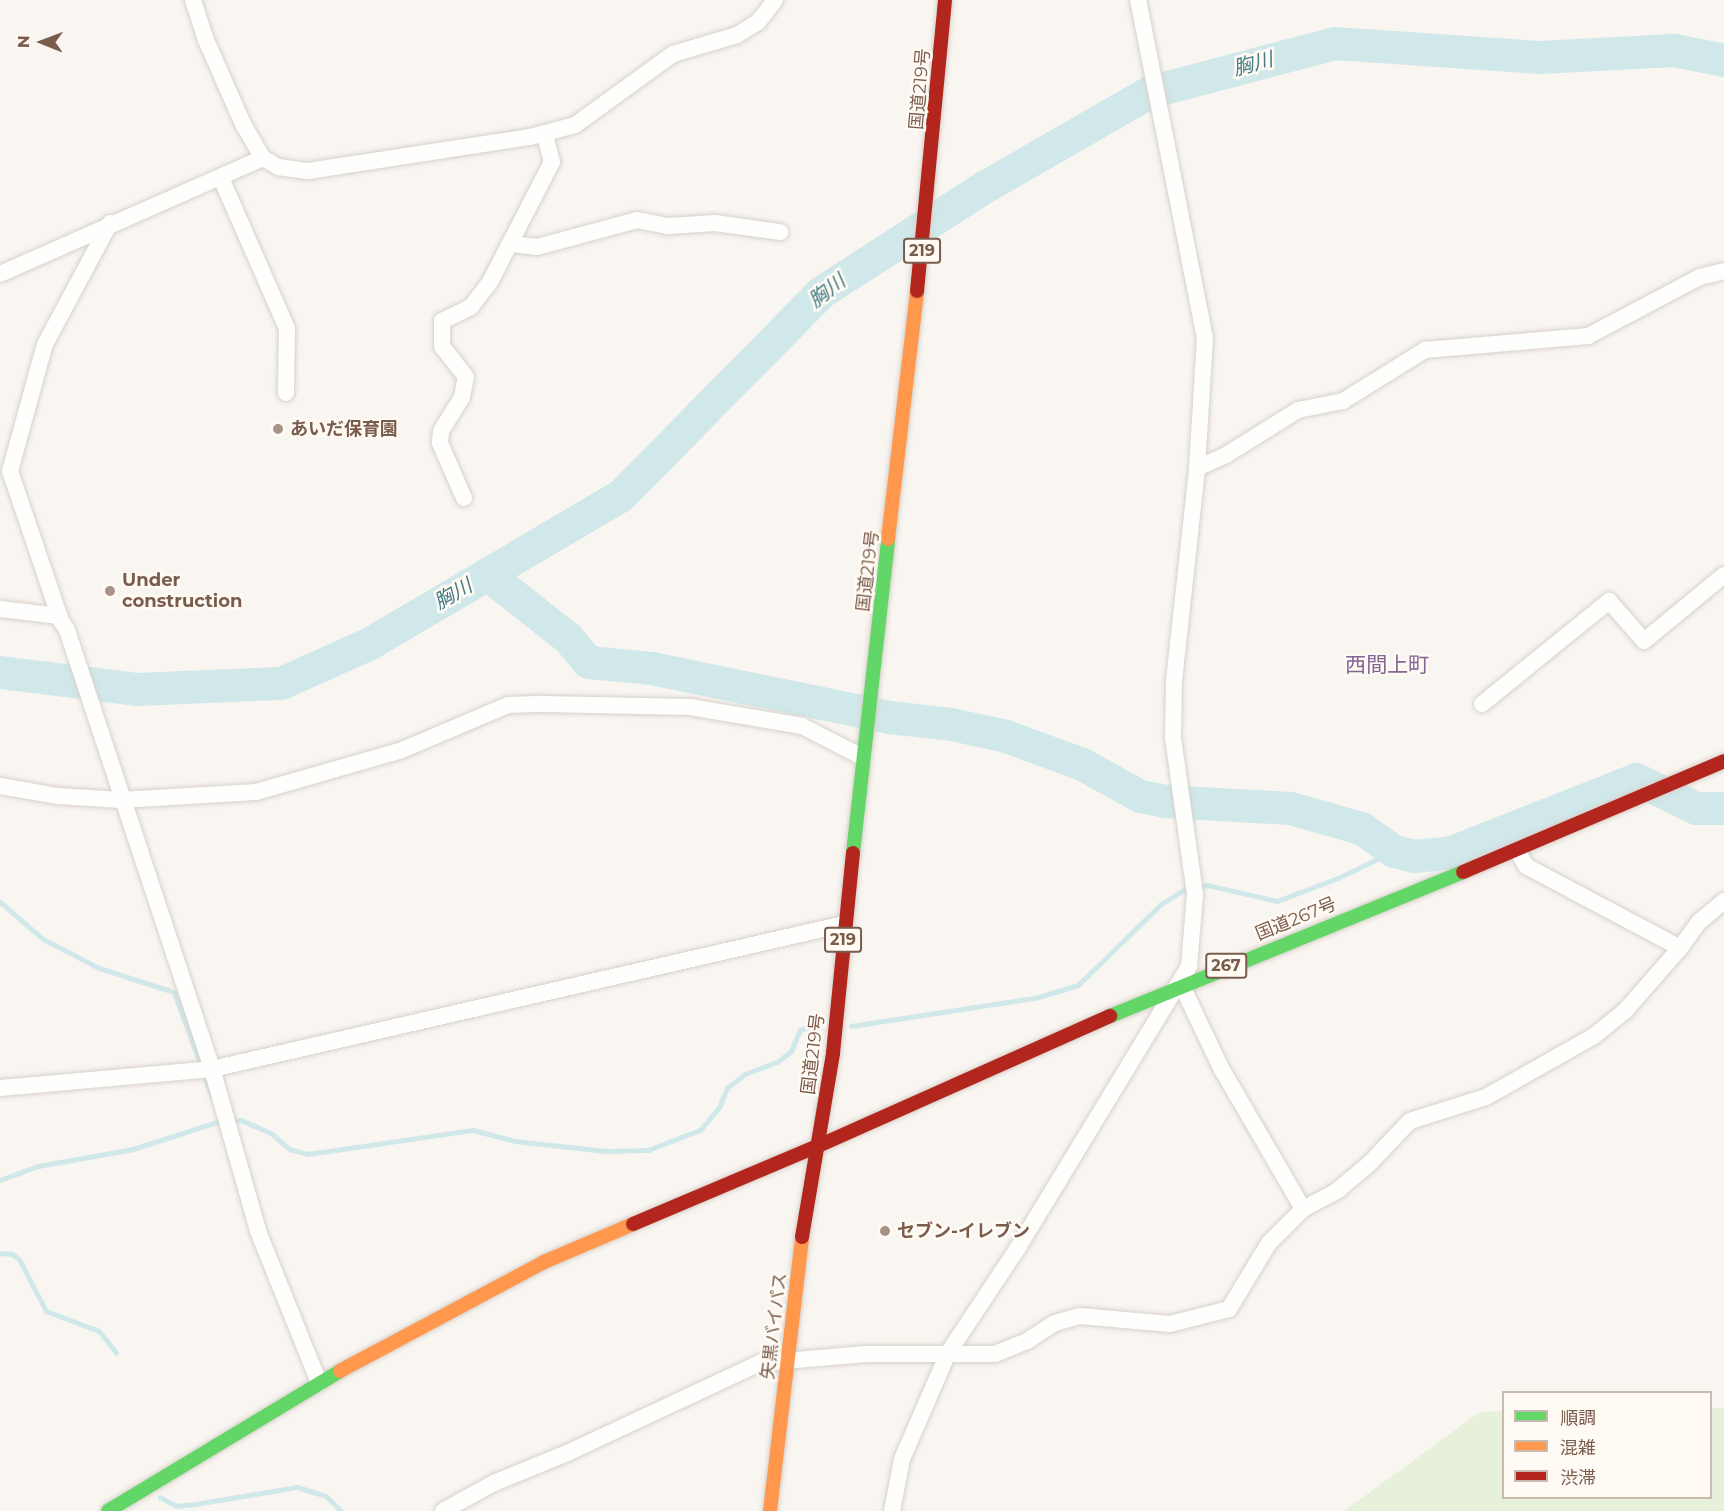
<!DOCTYPE html>
<html>
<head>
<meta charset="utf-8">
<style>
	body { margin:0 }
	#map { position:relative; width:1724px; height:1511px; overflow:hidden; background:#f9f5f0; font-family:Montserrat,"Noto Sans JP",sans-serif }
	div>[style] { position:absolute }
	.green>* { inset:0; background:#e7f0db }
	.stream>* { height:5px; margin:-2.5px; padding:0 2.5px; transform-origin:2.5px; border-radius:2.5px; background:#d0e8ea }
	.river>* { height:33px; margin:-16.5px; padding:0 16.5px; transform-origin:16.5px; border-radius:16.5px; background:#d0e8ea }
	.roads { filter:drop-shadow(0 0 2px #d7d1cb) drop-shadow(0 0 2px #d7d1cb) }
	.street>* { height:16px; margin:-8px; padding:0 8px; transform-origin:8px; border-radius:8px; background:#fefefd }
	.fast>* { height:14px; margin:-7px; padding:0 7px; transform-origin:7px; border-radius:7px; background:#63d668 }
	.slow>* { height:14px; margin:-7px; padding:0 7px; transform-origin:7px; border-radius:7px; background:#ff974d }
	.jam>* { height:14px; margin:-7px; padding:0 7px; transform-origin:7px; border-radius:7px; background:#b3261e }
	.dots>* { width:16px; height:16px; translate:-50% -50%; box-sizing:border-box; border:3px solid #fffaf3; border-radius:50% }
	span { translate:-50% -50%; white-space:nowrap; text-align:center; line-height:1.15; -webkit-text-stroke:5px #fffaf3; paint-order:stroke }
	.shield-label span { padding:2px 4px; background:#fffaf3; border:2px solid; border-radius:4px; -webkit-text-stroke-width:0 }
	.shield-label { font-size:16px; color:#7a5c4d; font-weight:700 }
	.street-label { font-size:18px; color:#7a5c4d }
	.poi-label { font-size:18px; color:#7a5c4d; font-weight:700 }
	.left { translate:0 -50%; text-align:left }
	.water-label { font-size:20px; color:#437c86; font-style:italic }
	.quarter-label { font-size:21px; color:#846695 }
	.legend { position:absolute; left:1502px; top:1391px; width:210px; height:108px; box-sizing:border-box; background:#fffaf3; border:2px solid #cabbb1; margin:0; padding:8px 10px; list-style:none; font-size:18px; color:#7a5c4d }
	.legend li { display:flex; align-items:center; gap:12px; height:30px }
	.legend b { width:30px; border:2px solid #cabbb1 }
	.north { position:absolute; left:12px; top:12px; width:60px; height:60px; -webkit-text-stroke:4px #fffaf3; paint-order:stroke; rotate:271deg; font-size:16px; font-weight:700; line-height:24px; text-align:center; color:#7a5c4d }
	.north::after { content:''; display:block; margin:auto; width:21px; height:27px; background:#7a5c4d; clip-path:polygon(50% 0,100% 100%,50% 72%,0 100%) }
</style>
</head>
<body>
<div id="map">
	<div class="green">
		<div style="clip-path:polygon(1711px 1408px,1724px 1408px,1724px 1511px,1344px 1511px,1480px 1412px,1503px 1411px,1504px 1498px,1710px 1498px)"></div>
	</div>
	<div class="stream">
		<div style="left:0;top:902px;width:57px;rotate:40.7deg"></div>
		<div style="left:43px;top:939px;width:63px;rotate:27.4deg"></div>
		<div style="left:99px;top:968px;width:79px;rotate:17.7deg"></div>
		<div style="left:174px;top:992px;width:112px;rotate:70.1deg"></div>
		<div style="left:851px;top:1026px;width:186px;rotate:-8.7deg"></div>
		<div style="left:1035px;top:998px;width:45px;rotate:-16.8deg"></div>
		<div style="left:1078px;top:985px;width:116px;rotate:-44.3deg"></div>
		<div style="left:1161px;top:904px;width:25px;rotate:-32deg"></div>
		<div style="left:1182px;top:891px;width:26px;rotate:-13deg"></div>
		<div style="left:1207px;top:885px;width:72px;rotate:12.9deg"></div>
		<div style="left:1277px;top:901px;width:65px;rotate:-20.7deg"></div>
		<div style="left:1338px;top:878px;width:62px;rotate:-25.7deg"></div>
		<div style="left:0;top:1180px;width:40px;rotate:-20.2deg"></div>
		<div style="left:38px;top:1166px;width:97px;rotate:-10.1deg"></div>
		<div style="left:133px;top:1149px;width:91px;rotate:-17.8deg"></div>
		<div style="left:220px;top:1121px;width:21px;rotate:-3deg"></div>
		<div style="left:241px;top:1120px;width:34px;rotate:24deg"></div>
		<div style="left:272px;top:1134px;width:23px;rotate:41deg"></div>
		<div style="left:289px;top:1149px;width:20px;rotate:15deg"></div>
		<div style="left:308px;top:1154px;width:167px;rotate:-8.3deg"></div>
		<div style="left:473px;top:1130px;width:43px;rotate:14.7deg"></div>
		<div style="left:515px;top:1141px;width:91px;rotate:6.3deg"></div>
		<div style="left:605px;top:1151px;width:43px;rotate:-1.3deg"></div>
		<div style="left:648px;top:1150px;width:56px;rotate:-21deg"></div>
		<div style="left:700px;top:1130px;width:30px;rotate:-50deg"></div>
		<div style="left:719px;top:1107px;width:21px;rotate:-67deg"></div>
		<div style="left:727px;top:1088px;width:23px;rotate:-38deg"></div>
		<div style="left:745px;top:1074px;width:34px;rotate:-21deg"></div>
		<div style="left:777px;top:1062px;width:18px;rotate:-38deg"></div>
		<div style="left:791px;top:1051px;width:23px;rotate:-67deg"></div>
		<div style="left:800px;top:1030px;width:9px;rotate:-18deg"></div>
		<div style="left:0;top:1253px;width:12px;rotate:5deg"></div>
		<div style="left:12px;top:1254px;width:9px;rotate:36deg"></div>
		<div style="left:19px;top:1259px;width:59px;rotate:62.6deg"></div>
		<div style="left:46px;top:1311px;width:57px;rotate:20.7deg"></div>
		<div style="left:99px;top:1331px;width:28px;rotate:52deg"></div>
		<div style="left:160px;top:1497px;width:18px;rotate:29deg"></div>
		<div style="left:176px;top:1506px;width:19px;rotate:-6deg"></div>
		<div style="left:195px;top:1504px;width:103px;rotate:-9.5deg"></div>
		<div style="left:297px;top:1487px;width:30px;rotate:17deg"></div>
		<div style="left:326px;top:1496px;width:21px;rotate:45deg"></div>
	</div>
	<div class="river">
		<div style="left:487px;top:574px;width:103px;rotate:38.3deg"></div>
		<div style="left:568px;top:638px;width:31px;rotate:50deg"></div>
		<div style="left:588px;top:662px;width:63px;rotate:5.4deg"></div>
		<div style="left:651px;top:668px;width:243px;rotate:11.6deg"></div>
		<div style="left:889px;top:717px;width:62px;rotate:6.4deg"></div>
		<div style="left:951px;top:724px;width:56px;rotate:12.3deg"></div>
		<div style="left:1006px;top:736px;width:81px;rotate:20.2deg"></div>
		<div style="left:1082px;top:764px;width:66px;rotate:28.9deg"></div>
		<div style="left:1140px;top:796px;width:25px;rotate:11deg"></div>
		<div style="left:1165px;top:801px;width:125px;rotate:3.2deg"></div>
		<div style="left:1290px;top:808px;width:74px;rotate:15.7deg"></div>
		<div style="left:1361px;top:828px;width:40px;rotate:34.9deg"></div>
		<div style="left:1394px;top:851px;width:21px;rotate:14deg"></div>
		<div style="left:1414px;top:856px;width:37px;rotate:-6deg"></div>
		<div style="left:1451px;top:852px;width:199px;rotate:-21.5deg"></div>
		<div style="left:1636px;top:779px;width:67px;rotate:25.8deg"></div>
		<div style="left:1696px;top:808px;width:28px"></div>
		<div style="left:0;top:672px;width:137px;rotate:7.1deg"></div>
		<div style="left:136px;top:689px;width:145px;rotate:-2.4deg"></div>
		<div style="left:281px;top:683px;width:98px;rotate:-24.2deg"></div>
		<div style="left:370px;top:643px;width:290px;rotate:-30.5deg"></div>
		<div style="left:620px;top:496px;width:286px;rotate:-45.4deg"></div>
		<div style="left:821px;top:292px;width:194px;rotate:-32.8deg"></div>
		<div style="left:984px;top:187px;width:190px;rotate:-29.9deg"></div>
		<div style="left:1149px;top:92px;width:191px;rotate:-14.8deg"></div>
		<div style="left:1334px;top:43px;width:205px;rotate:3.9deg"></div>
		<div style="left:1539px;top:57px;width:135px;rotate:-3deg"></div>
		<div style="left:1674px;top:50px;width:51px;rotate:11.3deg"></div>
	</div>
	<div class="roads">
		<div class="street">
			<div style="left:193px;top:0;width:42px;rotate:72deg"></div>
			<div style="left:206px;top:40px;width:92px;rotate:66.2deg"></div>
			<div style="left:243px;top:124px;width:39px;rotate:60deg"></div>
			<div style="left:263px;top:158px;width:17px;rotate:31deg"></div>
			<div style="left:278px;top:167px;width:30px;rotate:8deg"></div>
			<div style="left:308px;top:171px;width:225px;rotate:-8.7deg"></div>
			<div style="left:530px;top:137px;width:47px;rotate:-14.9deg"></div>
			<div style="left:575px;top:125px;width:121px;rotate:-35.9deg"></div>
			<div style="left:673px;top:54px;width:67px;rotate:-16.5deg"></div>
			<div style="left:737px;top:35px;width:25px;rotate:-32deg"></div>
			<div style="left:758px;top:22px;width:28px;rotate:-52deg"></div>
			<div style="left:221px;top:178px;width:164px;rotate:66.3deg"></div>
			<div style="left:287px;top:328px;width:65px;rotate:90.9deg"></div>
			<div style="left:110px;top:223px;width:137px;rotate:118.2deg"></div>
			<div style="left:45px;top:344px;width:132px;rotate:105.4deg"></div>
			<div style="left:10px;top:471px;width:158px;rotate:71.2deg"></div>
			<div style="left:61px;top:621px;width:11px;rotate:56deg"></div>
			<div style="left:67px;top:630px;width:462px;rotate:71.7deg"></div>
			<div style="left:212px;top:1069px;width:168px;rotate:74.1deg"></div>
			<div style="left:258px;top:1231px;width:164px;rotate:68.1deg"></div>
			<div style="left:510px;top:244px;width:27px;rotate:6deg"></div>
			<div style="left:537px;top:247px;width:104px;rotate:-15.1deg"></div>
			<div style="left:637px;top:220px;width:33px;rotate:11deg"></div>
			<div style="left:669px;top:226px;width:46px;rotate:-3.7deg"></div>
			<div style="left:715px;top:223px;width:66px;rotate:7.9deg"></div>
			<div style="left:0;top:274px;width:287px;rotate:-23.8deg"></div>
			<div style="left:1197px;top:468px;width:32px;rotate:-24deg"></div>
			<div style="left:1226px;top:455px;width:85px;rotate:-32deg"></div>
			<div style="left:1298px;top:410px;width:46px;rotate:-11.3deg"></div>
			<div style="left:1343px;top:401px;width:97px;rotate:-31.9deg"></div>
			<div style="left:1425px;top:350px;width:164px;rotate:-4.9deg"></div>
			<div style="left:1588px;top:336px;width:127px;rotate:-27.8deg"></div>
			<div style="left:1700px;top:277px;width:25px;rotate:-14deg"></div>
			<div style="left:464px;top:498px;width:60px;rotate:-113.6deg"></div>
			<div style="left:440px;top:443px;width:12px;rotate:-85deg"></div>
			<div style="left:441px;top:431px;width:40px;rotate:-58deg"></div>
			<div style="left:462px;top:397px;width:20px;rotate:-79deg"></div>
			<div style="left:466px;top:377px;width:39px;rotate:-128deg"></div>
			<div style="left:442px;top:346px;width:25px;rotate:-90deg"></div>
			<div style="left:442px;top:321px;width:32px;rotate:-26deg"></div>
			<div style="left:471px;top:307px;width:31px;rotate:-53deg"></div>
			<div style="left:490px;top:282px;width:135px;rotate:-62.7deg"></div>
			<div style="left:552px;top:162px;width:30px;rotate:-105deg"></div>
			<div style="left:0;top:609px;width:60px;rotate:6.7deg"></div>
			<div style="left:1482px;top:704px;width:164px;rotate:-39deg"></div>
			<div style="left:1609px;top:601px;width:53px;rotate:48.8deg"></div>
			<div style="left:1644px;top:641px;width:104px;rotate:-39.5deg"></div>
			<div style="left:0;top:786px;width:59px;rotate:9.8deg"></div>
			<div style="left:58px;top:796px;width:63px;rotate:3.6deg"></div>
			<div style="left:121px;top:800px;width:135px;rotate:-3.4deg"></div>
			<div style="left:256px;top:792px;width:152px;rotate:-16deg"></div>
			<div style="left:402px;top:750px;width:115px;rotate:-23deg"></div>
			<div style="left:508px;top:705px;width:35px;rotate:-2deg"></div>
			<div style="left:543px;top:704px;width:147px;rotate:1.2deg"></div>
			<div style="left:690px;top:707px;width:114px;rotate:9.6deg"></div>
			<div style="left:802px;top:726px;width:68px;rotate:27.3deg"></div>
			<div style="left:1517px;top:850px;width:18px;rotate:61deg"></div>
			<div style="left:1526px;top:866px;width:174px;rotate:28deg"></div>
			<div style="left:1680px;top:948px;width:32px;rotate:-54deg"></div>
			<div style="left:1699px;top:922px;width:33px;rotate:-40deg"></div>
			<div style="left:1181px;top:984px;width:93px;rotate:64.5deg"></div>
			<div style="left:1221px;top:1068px;width:163px;rotate:59.8deg"></div>
			<div style="left:0;top:1088px;width:213px;rotate:-5.1deg"></div>
			<div style="left:212px;top:1069px;width:648px;rotate:-12.92deg"></div>
			<div style="left:443px;top:1511px;width:58px;rotate:-28.8deg"></div>
			<div style="left:494px;top:1483px;width:79px;rotate:-22.3deg"></div>
			<div style="left:567px;top:1453px;width:213px;rotate:-25deg"></div>
			<div style="left:760px;top:1363px;width:107px;rotate:-4.8deg"></div>
			<div style="left:867px;top:1354px;width:128px"></div>
			<div style="left:995px;top:1354px;width:35px;rotate:-22deg"></div>
			<div style="left:1027px;top:1341px;width:33px;rotate:-33deg"></div>
			<div style="left:1055px;top:1323px;width:26px;rotate:-16deg"></div>
			<div style="left:1080px;top:1316px;width:90px;rotate:5.1deg"></div>
			<div style="left:1170px;top:1324px;width:61px;rotate:-14.3deg"></div>
			<div style="left:1229px;top:1309px;width:77px;rotate:-58.8deg"></div>
			<div style="left:1269px;top:1243px;width:48px;rotate:-45deg"></div>
			<div style="left:1303px;top:1209px;width:40px;rotate:-28deg"></div>
			<div style="left:1338px;top:1190px;width:40px;rotate:-40deg"></div>
			<div style="left:1369px;top:1164px;width:59px;rotate:-46.4deg"></div>
			<div style="left:1410px;top:1121px;width:80px;rotate:-17.5deg"></div>
			<div style="left:1486px;top:1097px;width:124px;rotate:-29.5deg"></div>
			<div style="left:1594px;top:1036px;width:40px;rotate:-39deg"></div>
			<div style="left:1625px;top:1011px;width:84px;rotate:-48.9deg"></div>
			<div style="left:892px;top:1511px;width:53px;rotate:-79.1deg"></div>
			<div style="left:902px;top:1459px;width:116px;rotate:-66.5deg"></div>
			<div style="left:948px;top:1353px;width:128px;rotate:-56.4deg"></div>
			<div style="left:1019px;top:1246px;width:328px;rotate:-58.7deg"></div>
			<div style="left:1189px;top:966px;width:72px;rotate:-85.2deg"></div>
			<div style="left:1195px;top:894px;width:158px;rotate:-98deg"></div>
			<div style="left:1173px;top:738px;width:57px;rotate:-89deg"></div>
			<div style="left:1174px;top:681px;width:214px;rotate:-83.8deg"></div>
			<div style="left:1197px;top:468px;width:130px;rotate:-86.5deg"></div>
			<div style="left:1205px;top:338px;width:345px;rotate:-101.2deg"></div>
		</div>
		<div class="fast">
			<div style="left:853px;top:853px;width:316px;rotate:-83.6deg"></div>
			<div style="left:1110px;top:1016px;width:381px;rotate:-22.2deg"></div>
			<div style="left:108px;top:1511px;width:271px;rotate:-31.1deg"></div>
		</div>
		<div class="slow">
			<div style="left:888px;top:539px;width:250px;rotate:-83.3deg"></div>
			<div style="left:340px;top:1371px;width:231px;rotate:-28.1deg"></div>
			<div style="left:544px;top:1262px;width:97px;rotate:-23.1deg"></div>
			<div style="left:770px;top:1511px;width:276px;rotate:-83.3deg"></div>
		</div>
		<div class="jam">
			<div style="left:917px;top:291px;width:292px;rotate:-84.5deg"></div>
			<div style="left:1463px;top:872px;width:284px;rotate:-23deg"></div>
			<div style="left:818px;top:1146px;width:320px;rotate:-24deg"></div>
			<div style="left:633px;top:1224px;width:201px;rotate:-22.9deg"></div>
			<div style="left:802px;top:1237px;width:187px;rotate:-80.4deg"></div>
			<div style="left:833px;top:1053px;width:201px;rotate:-84.3deg"></div>
		</div>
	</div>
	<div class="dots">
		<div style="left:278px;top:429px;background:#a69286"></div>
		<div style="left:110px;top:591px;background:#a69286"></div>
		<div style="left:885px;top:1231px;background:#a69286"></div>
	</div>
	<div class="shield-label">
		<span style="left:922px;top:251px">219</span>
		<span style="left:843px;top:940px">219</span>
		<span style="left:1226px;top:966px">267</span>
	</div>
	<div class="street-label">
		<span style="left:920px;top:89px;rotate:-85deg">国道219号</span>
		<span style="left:868px;top:571px;rotate:-83deg">国道219号</span>
		<span style="left:1296px;top:919px;rotate:-22deg">国道267号</span>
		<span style="left:813px;top:1054px;rotate:-83deg">国道219号</span>
		<span style="left:774px;top:1326px;rotate:-83deg">矢黒バイパス</span>
	</div>
	<div class="poi-label">
		<span class="left" style="left:290px;top:429px">あいだ保育園</span>
		<span class="left" style="left:122px;top:591px">Under<br>construction</span>
		<span class="left" style="left:897px;top:1231px">セブン-イレブン</span>
	</div>
	<div class="water-label">
		<span style="left:1253px;top:64px;rotate:-15deg">胸川</span>
		<span style="left:827px;top:291px;rotate:-38deg">胸川</span>
		<span style="left:453px;top:594px;rotate:-30deg">胸川</span>
	</div>
	<div class="quarter-label">
		<span style="left:1387px;top:665px">西間上町</span>
	</div>
	<ul class="legend">
	<li><b style="height:8px;background:#63d668"></b>順調</li>
	<li><b style="height:8px;background:#ff974d"></b>混雑</li>
	<li><b style="height:8px;background:#b3261e"></b>渋滞</li>
	</ul>
	<div class="north">N</div>
</div>
</body>
</html>
